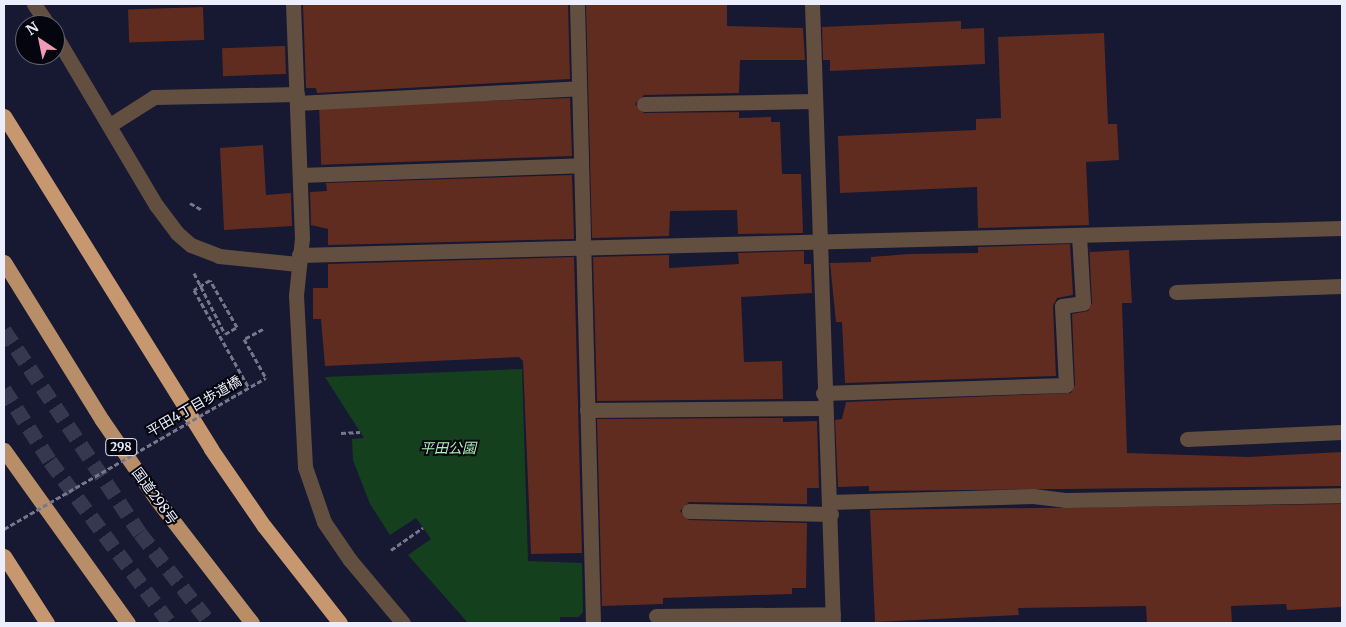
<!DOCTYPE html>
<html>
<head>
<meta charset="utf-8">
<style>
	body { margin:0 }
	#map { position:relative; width:1346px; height:627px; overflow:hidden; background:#171831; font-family:Merriweather,"Noto Sans JP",serif }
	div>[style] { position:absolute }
	.green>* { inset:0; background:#15401d }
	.building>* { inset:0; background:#602c20; transform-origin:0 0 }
	.motorway-tunnel>* { height:15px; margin-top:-7.5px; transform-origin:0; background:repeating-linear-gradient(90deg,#373850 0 15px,transparent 0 23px) }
	.path>* { height:3px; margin-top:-1.5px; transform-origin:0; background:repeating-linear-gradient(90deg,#76778c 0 5px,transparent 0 7.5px) }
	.service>* { height:15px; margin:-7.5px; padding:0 7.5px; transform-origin:7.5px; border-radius:7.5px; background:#624f40 }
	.minor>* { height:15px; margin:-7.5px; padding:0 7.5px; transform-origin:7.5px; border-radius:7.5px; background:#624f40 }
	.trunk>* { height:15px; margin:-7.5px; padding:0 7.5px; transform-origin:7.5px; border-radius:7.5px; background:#b88e69 }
	.motorway>* { height:15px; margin:-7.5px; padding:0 7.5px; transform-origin:7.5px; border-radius:7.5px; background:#c79870 }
	.path-bridge>* { height:3px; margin-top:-1.5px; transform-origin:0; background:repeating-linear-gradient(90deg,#76778c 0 5px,transparent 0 7.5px) }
	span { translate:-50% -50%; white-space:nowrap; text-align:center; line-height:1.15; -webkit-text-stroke:4px #05050f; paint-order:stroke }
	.shield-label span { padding:1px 4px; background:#05050f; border:1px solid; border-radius:4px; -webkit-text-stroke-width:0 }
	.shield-label { font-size:12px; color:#eceefd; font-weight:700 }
	.street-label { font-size:14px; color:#eceefd }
	.park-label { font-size:14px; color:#adf1b4; font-style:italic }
	.frame { position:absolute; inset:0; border:5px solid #eceefd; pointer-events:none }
	.north { position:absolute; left:15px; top:15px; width:50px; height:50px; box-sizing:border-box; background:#05050f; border:1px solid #61626e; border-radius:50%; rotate:326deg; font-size:14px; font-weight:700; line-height:20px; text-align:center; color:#eceefd }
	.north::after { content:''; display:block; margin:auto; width:18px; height:22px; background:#f09ab5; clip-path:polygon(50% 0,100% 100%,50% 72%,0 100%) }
</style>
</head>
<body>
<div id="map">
	<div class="green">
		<div style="clip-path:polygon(522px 369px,528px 561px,582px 563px,583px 612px,579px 617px,560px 617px,560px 623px,468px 623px,408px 555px,431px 539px,416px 518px,390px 535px,370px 504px,353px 460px,352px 439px,364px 438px,325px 377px)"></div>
	</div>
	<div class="building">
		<div style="clip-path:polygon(303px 4px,568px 4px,570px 79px,317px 93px,316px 88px,306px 88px)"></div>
		<div style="clip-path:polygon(586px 4px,727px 4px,727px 26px,803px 28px,805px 60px,740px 60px,739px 93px,644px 95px,635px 104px,644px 113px,739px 112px,739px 118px,771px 117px,771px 122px,780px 122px,782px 174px,801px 174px,803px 233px,738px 234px,737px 210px,670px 211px,669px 236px,592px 238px)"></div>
		<div style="left:203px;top:7px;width:33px;height:75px;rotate:88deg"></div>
		<div style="clip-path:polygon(961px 21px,961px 29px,984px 28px,985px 64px,830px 71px,830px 60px,823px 60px,822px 27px)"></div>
		<div style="clip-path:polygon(1104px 33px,1108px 124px,1117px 124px,1119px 160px,1086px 162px,1089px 225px,978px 228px,977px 187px,840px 193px,838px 136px,976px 130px,976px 119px,1001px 118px,998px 37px)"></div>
		<div style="left:285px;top:46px;width:28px;height:63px;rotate:88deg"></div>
		<div style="left:570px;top:98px;width:58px;height:251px;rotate:88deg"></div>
		<div style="clip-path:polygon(263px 145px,266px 195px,291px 193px,292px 226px,224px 230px,220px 148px)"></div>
		<div style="clip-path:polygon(572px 175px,574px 239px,328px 245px,328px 229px,311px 225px,310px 192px,327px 191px,326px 183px)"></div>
		<div style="clip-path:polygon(1070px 244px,1073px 295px,1057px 298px,1053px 306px,1056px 376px,845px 383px,842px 322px,836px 322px,830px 263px,871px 262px,871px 257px,909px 254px,978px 253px,978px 247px)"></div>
		<div style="clip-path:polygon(1089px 244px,1090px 252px,1129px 250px,1132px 303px,1122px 303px,1127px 453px,1248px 457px,1342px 452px,1342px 486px,869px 491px,869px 486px,838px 487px,835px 420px,842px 419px,846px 402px,1071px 393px,1075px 385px,1072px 314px,1088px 311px,1092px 303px)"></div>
		<div style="clip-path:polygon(804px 251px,804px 264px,811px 264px,812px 293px,741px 297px,744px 362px,782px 361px,783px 399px,597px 401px,593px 257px,669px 255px,669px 268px,739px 264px,738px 253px)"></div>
		<div style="clip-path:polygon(574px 257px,582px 553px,531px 554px,523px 361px,519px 357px,325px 366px,321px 319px,313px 319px,313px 288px,328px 288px,328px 264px)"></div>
		<div style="clip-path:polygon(783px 418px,783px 422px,817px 421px,819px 488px,807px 488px,807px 504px,689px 502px,680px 511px,689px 520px,807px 523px,806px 588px,792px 588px,792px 594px,663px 598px,663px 604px,602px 606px,597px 419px)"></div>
		<div style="clip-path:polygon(1342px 504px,1342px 607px,1287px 610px,1286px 604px,1231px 606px,1232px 623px,1147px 623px,1146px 606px,1018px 608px,1019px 615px,875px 622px,870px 510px)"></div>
	</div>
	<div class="motorway-tunnel">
		<div style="left:4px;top:330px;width:244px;rotate:56.2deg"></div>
		<div style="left:140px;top:533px;width:114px;rotate:52.1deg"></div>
		<div style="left:4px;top:389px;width:85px;rotate:57.4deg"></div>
		<div style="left:50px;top:461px;width:202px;rotate:53.5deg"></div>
	</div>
	<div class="path">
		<div style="left:190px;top:203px;width:14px;rotate:30deg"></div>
		<div style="left:194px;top:273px;width:68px;rotate:63.1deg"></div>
		<div style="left:225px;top:334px;width:14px;rotate:-30deg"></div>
		<div style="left:263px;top:329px;width:21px;rotate:152deg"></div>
		<div style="left:244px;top:339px;width:45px;rotate:60.6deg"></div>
		<div style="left:341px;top:433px;width:19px;rotate:-3deg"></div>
		<div style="left:391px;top:550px;width:39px;rotate:-35deg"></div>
	</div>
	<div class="service">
		<div style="left:644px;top:104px;width:170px;rotate:-1deg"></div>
		<div style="left:1176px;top:292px;width:166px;rotate:-2.1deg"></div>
		<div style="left:823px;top:393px;width:243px;rotate:-1.9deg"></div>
		<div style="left:1066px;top:385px;width:79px;rotate:-92.9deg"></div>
		<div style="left:1062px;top:306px;width:21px;rotate:-8deg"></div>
		<div style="left:1083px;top:303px;width:68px;rotate:-93.4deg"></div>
		<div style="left:587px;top:410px;width:236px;rotate:-0.5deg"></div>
		<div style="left:1187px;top:439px;width:155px;rotate:-2.6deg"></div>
		<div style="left:830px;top:502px;width:203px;rotate:-1.7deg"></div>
		<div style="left:1033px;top:496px;width:32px;rotate:7deg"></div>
		<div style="left:1065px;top:500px;width:277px;rotate:-1deg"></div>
		<div style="left:689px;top:511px;width:142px;rotate:1.2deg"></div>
		<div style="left:656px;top:616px;width:177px;rotate:-0.6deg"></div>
	</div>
	<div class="minor">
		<div style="left:34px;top:4px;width:25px;rotate:56deg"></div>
		<div style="left:293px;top:4px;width:234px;rotate:87.8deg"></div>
		<div style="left:302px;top:238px;width:57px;rotate:96deg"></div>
		<div style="left:296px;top:295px;width:172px;rotate:87deg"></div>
		<div style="left:305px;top:467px;width:58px;rotate:70.9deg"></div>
		<div style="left:324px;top:522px;width:46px;rotate:55.6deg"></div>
		<div style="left:350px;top:560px;width:82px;rotate:49.9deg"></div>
		<div style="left:577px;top:4px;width:619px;rotate:88.52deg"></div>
		<div style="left:812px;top:4px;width:619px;rotate:88.06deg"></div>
		<div style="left:55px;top:35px;width:198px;rotate:59.3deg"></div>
		<div style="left:156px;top:205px;width:35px;rotate:53deg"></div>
		<div style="left:177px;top:233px;width:18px;rotate:41deg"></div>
		<div style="left:191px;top:245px;width:30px;rotate:21deg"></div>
		<div style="left:219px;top:256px;width:79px;rotate:5.8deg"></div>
		<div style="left:297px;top:103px;width:282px;rotate:-3deg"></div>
		<div style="left:110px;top:125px;width:52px;rotate:-32.5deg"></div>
		<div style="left:154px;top:97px;width:143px;rotate:-1.2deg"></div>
		<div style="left:300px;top:175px;width:281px;rotate:-2deg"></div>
		<div style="left:299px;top:255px;width:1043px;rotate:-1.48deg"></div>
	</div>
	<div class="trunk">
		<div style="left:4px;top:262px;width:186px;rotate:58.2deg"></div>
		<div style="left:102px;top:420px;width:97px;rotate:55.5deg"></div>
		<div style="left:157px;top:500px;width:155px;rotate:52.3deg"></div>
		<div style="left:4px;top:450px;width:213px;rotate:54.4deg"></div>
	</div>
	<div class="motorway">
		<div style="left:4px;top:116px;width:392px;rotate:58.1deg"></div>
		<div style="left:211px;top:449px;width:93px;rotate:55.5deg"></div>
		<div style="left:264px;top:526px;width:123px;rotate:51.9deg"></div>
		<div style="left:4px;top:556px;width:80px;rotate:57.3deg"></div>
	</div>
	<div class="path-bridge">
		<div style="left:237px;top:327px;width:54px;rotate:-119.9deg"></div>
		<div style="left:210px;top:280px;width:19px;rotate:148deg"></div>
		<div style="left:194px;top:290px;width:112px;rotate:60.7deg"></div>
		<div style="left:4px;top:529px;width:302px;rotate:-30deg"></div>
	</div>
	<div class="shield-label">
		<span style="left:121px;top:447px">298</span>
	</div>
	<div class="street-label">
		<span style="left:194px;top:406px;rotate:-30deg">平田4丁目歩道橋</span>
		<span style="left:155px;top:496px;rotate:54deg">国道298号</span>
	</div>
	<div class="park-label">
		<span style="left:448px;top:448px">平田公園</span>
	</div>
	<div class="frame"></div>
	<div class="north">N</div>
</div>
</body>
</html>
